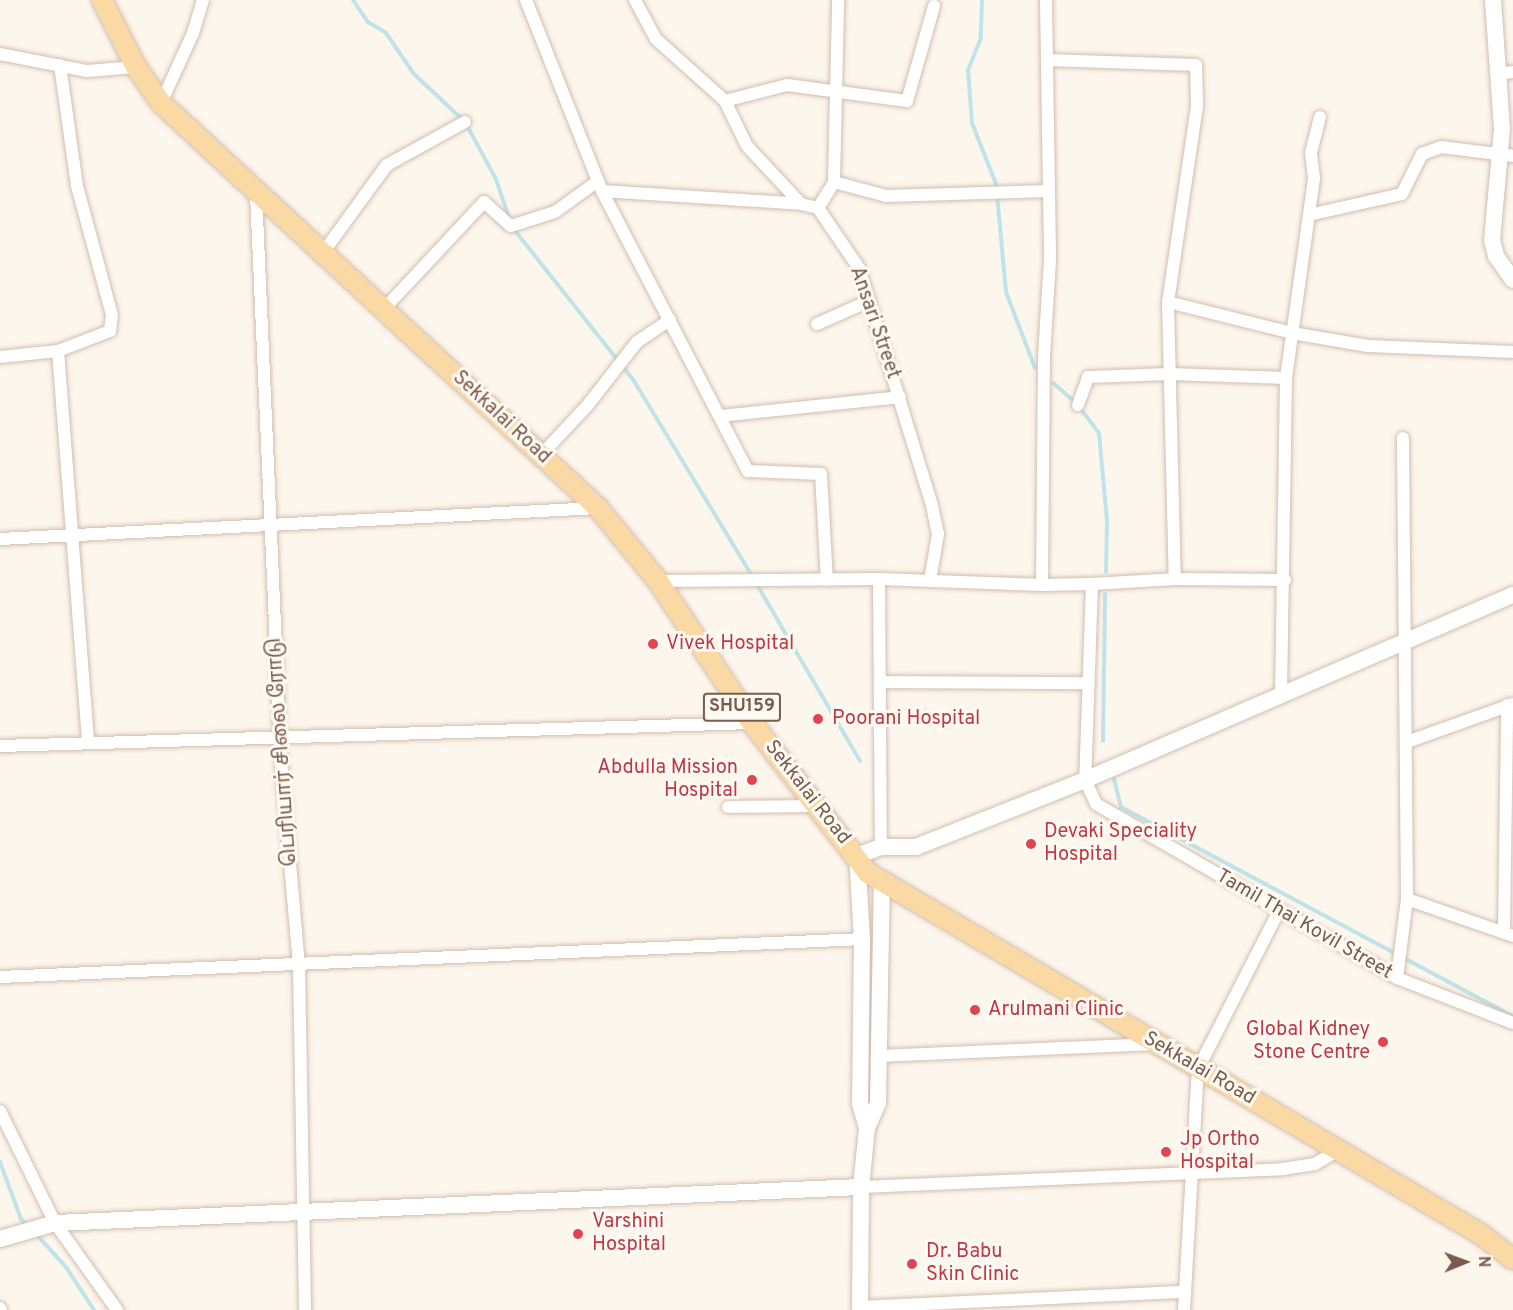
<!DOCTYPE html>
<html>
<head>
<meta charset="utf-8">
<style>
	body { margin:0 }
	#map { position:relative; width:1513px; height:1310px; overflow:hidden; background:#fdf6ec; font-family:Overpass,"Noto Sans Tamil",sans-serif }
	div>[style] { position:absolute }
	.stream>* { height:4px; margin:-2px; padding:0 2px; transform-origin:2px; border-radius:2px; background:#bfe3e8 }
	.roads { filter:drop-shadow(0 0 2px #d1beb0) drop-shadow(0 0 2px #d1beb0) }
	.street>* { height:12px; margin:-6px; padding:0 6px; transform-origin:6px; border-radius:6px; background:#fff }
	.secondary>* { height:16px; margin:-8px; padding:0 8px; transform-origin:8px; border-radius:8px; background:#fff }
	.primary>* { height:20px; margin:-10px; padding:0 10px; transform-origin:10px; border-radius:10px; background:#fbd9a5 }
	.dots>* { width:16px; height:16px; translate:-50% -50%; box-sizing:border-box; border:3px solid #fffaf3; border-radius:50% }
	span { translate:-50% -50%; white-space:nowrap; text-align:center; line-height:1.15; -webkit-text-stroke:6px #fffaf3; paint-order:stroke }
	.shield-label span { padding:2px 4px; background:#fffaf3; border:2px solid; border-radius:4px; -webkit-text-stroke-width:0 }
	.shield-label { font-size:18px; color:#7a5c4d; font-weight:700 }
	.street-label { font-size:20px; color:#7a5c4d }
	.health-label { font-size:20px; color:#be3a42 }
	.left { translate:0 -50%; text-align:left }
	.right { translate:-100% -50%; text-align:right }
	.north { position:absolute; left:1435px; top:1232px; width:60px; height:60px; -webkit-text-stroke:4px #fffaf3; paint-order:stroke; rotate:89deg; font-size:16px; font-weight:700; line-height:24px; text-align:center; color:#7a5c4d }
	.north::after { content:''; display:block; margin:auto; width:21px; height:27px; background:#7a5c4d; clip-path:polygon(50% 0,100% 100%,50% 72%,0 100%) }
</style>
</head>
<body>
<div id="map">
	<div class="stream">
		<div style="left:353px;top:0;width:27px;rotate:56deg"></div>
		<div style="left:368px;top:22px;width:21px;rotate:31deg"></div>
		<div style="left:386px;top:33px;width:50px;rotate:55.7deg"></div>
		<div style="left:414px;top:74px;width:70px;rotate:43.3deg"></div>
		<div style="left:465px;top:122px;width:65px;rotate:61.5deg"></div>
		<div style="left:496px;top:179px;width:41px;rotate:71.6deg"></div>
		<div style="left:982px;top:0;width:38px;rotate:92deg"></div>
		<div style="left:981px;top:38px;width:35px;rotate:112deg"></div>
		<div style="left:968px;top:70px;width:53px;rotate:85.7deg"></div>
		<div style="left:972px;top:123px;width:66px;rotate:68.5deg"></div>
		<div style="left:996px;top:184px;width:108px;rotate:84.7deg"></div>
		<div style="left:1006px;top:292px;width:81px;rotate:69.1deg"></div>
		<div style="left:512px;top:227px;width:196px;rotate:51.6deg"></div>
		<div style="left:634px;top:381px;width:228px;rotate:58.8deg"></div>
		<div style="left:1053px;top:383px;width:29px;rotate:41deg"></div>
		<div style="left:1080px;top:408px;width:31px;rotate:53deg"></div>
		<div style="left:1099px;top:433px;width:88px;rotate:84.8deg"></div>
		<div style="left:1107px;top:521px;width:51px;rotate:91.1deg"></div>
		<div style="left:756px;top:583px;width:206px;rotate:59.7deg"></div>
		<div style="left:1103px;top:741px;width:147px;rotate:-89.2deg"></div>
		<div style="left:1114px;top:779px;width:29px;rotate:76deg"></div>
		<div style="left:1121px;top:807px;width:444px;rotate:28.1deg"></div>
		<div style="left:0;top:1162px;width:61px;rotate:69.8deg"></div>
		<div style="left:21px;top:1219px;width:11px;rotate:41deg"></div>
		<div style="left:36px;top:1234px;width:45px;rotate:47.7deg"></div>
		<div style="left:66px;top:1267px;width:51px;rotate:56.9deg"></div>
	</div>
	<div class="roads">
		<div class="street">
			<div style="left:526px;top:0;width:206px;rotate:68.3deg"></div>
			<div style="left:602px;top:191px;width:316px;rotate:62.5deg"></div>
			<div style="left:748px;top:471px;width:73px;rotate:2.4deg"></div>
			<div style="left:821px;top:474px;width:106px;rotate:86.8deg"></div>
			<div style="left:635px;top:0;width:44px;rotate:61.7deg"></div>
			<div style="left:656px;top:39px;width:93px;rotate:41.9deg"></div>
			<div style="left:725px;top:101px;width:50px;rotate:63.9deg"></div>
			<div style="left:747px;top:146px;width:79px;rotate:47deg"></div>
			<div style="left:801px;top:204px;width:17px;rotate:13deg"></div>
			<div style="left:818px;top:208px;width:73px;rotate:55.7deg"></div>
			<div style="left:859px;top:268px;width:249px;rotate:72.9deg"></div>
			<div style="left:932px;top:506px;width:29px;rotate:78deg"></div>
			<div style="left:938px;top:534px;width:48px;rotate:99.7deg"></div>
			<div style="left:1046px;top:0;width:260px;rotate:89.1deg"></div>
			<div style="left:1050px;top:260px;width:96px;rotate:93.6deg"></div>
			<div style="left:1044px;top:356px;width:229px;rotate:90.5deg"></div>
			<div style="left:1042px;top:585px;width:50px;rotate:-1.1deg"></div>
			<div style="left:1092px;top:584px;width:196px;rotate:92deg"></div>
			<div style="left:1085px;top:780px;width:26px;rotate:65deg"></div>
			<div style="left:1096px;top:804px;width:348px;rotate:30deg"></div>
			<div style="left:1397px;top:978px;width:124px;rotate:21.2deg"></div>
			<div style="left:0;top:54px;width:89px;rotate:11.1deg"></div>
			<div style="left:87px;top:71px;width:49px;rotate:-4.7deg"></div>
			<div style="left:1047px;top:60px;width:149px;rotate:1.9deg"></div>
			<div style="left:1196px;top:65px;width:41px;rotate:88.6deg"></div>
			<div style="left:1197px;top:106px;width:198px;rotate:98.4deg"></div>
			<div style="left:1168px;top:302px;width:277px;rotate:88.6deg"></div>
			<div style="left:1498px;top:74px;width:15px;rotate:-8deg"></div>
			<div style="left:725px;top:101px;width:64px;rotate:-14.5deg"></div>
			<div style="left:787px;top:85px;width:121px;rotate:7.6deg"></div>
			<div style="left:907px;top:101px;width:99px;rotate:-74.1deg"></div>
			<div style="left:161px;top:103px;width:77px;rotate:-65.4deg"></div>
			<div style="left:193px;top:33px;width:34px;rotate:-73deg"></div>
			<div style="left:834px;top:182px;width:54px;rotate:15.1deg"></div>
			<div style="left:886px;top:196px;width:163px;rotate:-1.8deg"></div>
			<div style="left:602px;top:191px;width:199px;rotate:3.7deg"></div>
			<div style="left:256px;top:193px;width:568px;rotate:87.48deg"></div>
			<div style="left:281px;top:760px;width:206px;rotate:85deg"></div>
			<div style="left:299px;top:965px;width:345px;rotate:89deg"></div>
			<div style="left:818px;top:208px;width:31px;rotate:-58deg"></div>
			<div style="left:834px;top:182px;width:182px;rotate:-88.7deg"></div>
			<div style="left:1309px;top:215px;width:95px;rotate:-12.7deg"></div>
			<div style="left:1402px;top:194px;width:45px;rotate:-63.4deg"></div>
			<div style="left:1422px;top:154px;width:20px;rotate:-20deg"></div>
			<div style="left:1441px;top:147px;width:73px;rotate:7.1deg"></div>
			<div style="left:322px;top:254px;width:110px;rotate:-53.9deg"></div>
			<div style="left:387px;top:165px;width:89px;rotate:-28.9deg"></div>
			<div style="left:1168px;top:302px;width:128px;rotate:14deg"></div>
			<div style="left:1292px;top:333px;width:77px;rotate:9.7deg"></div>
			<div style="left:1368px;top:346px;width:145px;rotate:2.4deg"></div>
			<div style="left:383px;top:310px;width:148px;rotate:-46.9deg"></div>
			<div style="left:484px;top:202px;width:36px;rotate:42deg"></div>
			<div style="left:511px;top:226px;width:46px;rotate:-17.7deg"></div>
			<div style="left:555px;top:212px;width:53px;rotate:-35.8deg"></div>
			<div style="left:817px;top:324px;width:57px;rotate:-23.9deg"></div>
			<div style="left:58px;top:351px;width:392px;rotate:85.6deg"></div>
			<div style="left:0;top:357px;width:58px;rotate:-5.9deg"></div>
			<div style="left:58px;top:351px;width:56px;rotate:-21deg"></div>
			<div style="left:110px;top:331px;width:16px;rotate:-83deg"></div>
			<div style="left:112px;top:315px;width:134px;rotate:-105.2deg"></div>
			<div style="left:77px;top:186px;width:122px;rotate:-98deg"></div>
			<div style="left:1078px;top:405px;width:30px;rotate:-70deg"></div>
			<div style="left:1088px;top:377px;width:82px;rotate:-2.1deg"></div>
			<div style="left:1170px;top:374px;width:116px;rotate:2deg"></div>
			<div style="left:720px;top:416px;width:181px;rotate:-6deg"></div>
			<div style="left:541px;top:455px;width:67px;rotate:-46.8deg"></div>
			<div style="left:587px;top:406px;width:81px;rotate:-52deg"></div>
			<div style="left:637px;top:342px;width:40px;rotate:-34deg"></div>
			<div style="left:0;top:539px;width:599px;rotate:-2.97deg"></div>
			<div style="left:879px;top:579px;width:268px;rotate:89.6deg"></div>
			<div style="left:658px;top:581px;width:221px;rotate:-0.5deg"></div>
			<div style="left:879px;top:579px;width:163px;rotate:2.1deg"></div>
			<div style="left:1092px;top:584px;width:83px;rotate:-3.4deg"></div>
			<div style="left:1175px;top:579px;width:110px;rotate:0.5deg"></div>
			<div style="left:880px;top:682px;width:209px;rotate:0.3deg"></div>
			<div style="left:1281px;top:697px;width:319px;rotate:-89.1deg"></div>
			<div style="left:1286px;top:378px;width:202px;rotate:-82deg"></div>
			<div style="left:1314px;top:178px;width:25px;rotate:-97deg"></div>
			<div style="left:1311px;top:153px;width:37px;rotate:-76deg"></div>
			<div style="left:1407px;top:742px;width:113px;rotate:-19.7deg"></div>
			<div style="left:0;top:746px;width:752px;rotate:-1.75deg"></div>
			<div style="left:728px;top:807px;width:86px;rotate:-0.7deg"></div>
			<div style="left:1407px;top:899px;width:112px;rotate:19.2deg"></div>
			<div style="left:1504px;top:932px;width:227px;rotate:-89.2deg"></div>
			<div style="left:0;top:977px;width:863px;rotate:-2.52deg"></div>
			<div style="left:1397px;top:978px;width:80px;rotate:-82.8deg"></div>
			<div style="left:1407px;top:899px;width:461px;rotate:-90.5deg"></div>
			<div style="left:879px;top:1056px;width:277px;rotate:-2.5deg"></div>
			<div style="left:0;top:1111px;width:125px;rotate:63.8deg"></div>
			<div style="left:55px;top:1223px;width:107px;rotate:54.5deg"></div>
			<div style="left:861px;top:1187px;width:422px;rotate:-2.4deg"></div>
			<div style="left:1283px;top:1169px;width:32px;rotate:-9deg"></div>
			<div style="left:1315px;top:1164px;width:26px;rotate:-31deg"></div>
			<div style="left:860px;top:1307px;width:324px;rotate:-2.7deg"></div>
			<div style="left:0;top:1308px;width:2px;rotate:63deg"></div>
			<div style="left:1184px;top:1310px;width:241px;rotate:-86.7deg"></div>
			<div style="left:1198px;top:1069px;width:175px;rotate:-62.9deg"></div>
		</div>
		<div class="secondary">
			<div style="left:1493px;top:0;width:129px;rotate:86deg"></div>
			<div style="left:1502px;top:129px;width:111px;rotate:95.1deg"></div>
			<div style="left:1492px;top:240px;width:16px;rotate:76deg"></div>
			<div style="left:1496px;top:256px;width:29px;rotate:55deg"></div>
			<div style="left:867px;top:1128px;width:27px;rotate:-66deg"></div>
			<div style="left:878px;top:1103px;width:219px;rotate:-89deg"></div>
			<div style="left:0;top:1239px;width:57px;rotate:-16.2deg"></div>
			<div style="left:55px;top:1223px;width:807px;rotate:-2.56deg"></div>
			<div style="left:860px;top:1310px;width:123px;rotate:-89.5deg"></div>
			<div style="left:861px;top:1187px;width:59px;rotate:-84.2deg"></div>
			<div style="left:867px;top:1128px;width:25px;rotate:-106deg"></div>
			<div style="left:860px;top:1104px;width:165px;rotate:-89.3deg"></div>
			<div style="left:862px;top:939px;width:83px;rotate:-93.4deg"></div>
			<div style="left:857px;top:856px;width:26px;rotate:-21deg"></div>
			<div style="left:881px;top:847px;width:35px"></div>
			<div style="left:916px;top:847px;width:182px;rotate:-21.6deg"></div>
			<div style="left:1085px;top:780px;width:466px;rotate:-23.4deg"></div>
		</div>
		<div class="primary">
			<div style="left:102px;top:0;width:75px;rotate:63.1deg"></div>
			<div style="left:136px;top:67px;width:44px;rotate:55.2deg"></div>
			<div style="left:161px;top:103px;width:596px;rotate:42.82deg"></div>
			<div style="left:598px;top:508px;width:94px;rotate:50.6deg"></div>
			<div style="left:658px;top:581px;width:170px;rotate:56.5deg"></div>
			<div style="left:752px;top:723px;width:190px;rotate:52.3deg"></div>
			<div style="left:868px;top:873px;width:713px;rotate:30.52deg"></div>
			<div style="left:1482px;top:1235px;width:39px;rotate:38deg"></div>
		</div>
	</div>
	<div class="dots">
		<div style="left:653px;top:644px;background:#e0444e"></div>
		<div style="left:818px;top:719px;background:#e0444e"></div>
		<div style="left:752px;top:780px;background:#e0444e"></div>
		<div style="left:1031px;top:844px;background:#e0444e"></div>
		<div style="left:975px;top:1010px;background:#e0444e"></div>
		<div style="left:1383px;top:1042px;background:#e0444e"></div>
		<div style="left:1166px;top:1152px;background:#e0444e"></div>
		<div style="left:578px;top:1234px;background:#e0444e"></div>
		<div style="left:912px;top:1264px;background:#e0444e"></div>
	</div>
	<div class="shield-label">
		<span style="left:742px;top:707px">SHU159</span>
	</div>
	<div class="street-label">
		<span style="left:874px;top:323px;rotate:71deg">Ansari Street</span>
		<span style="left:501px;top:418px;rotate:43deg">Sekkalai Road</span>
		<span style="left:283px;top:752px;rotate:-94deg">பெரியார் சிலை ரோடு</span>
		<span style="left:807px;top:793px;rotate:52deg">Sekkalai Road</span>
		<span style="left:1304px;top:925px;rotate:30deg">Tamil Thai Kovil Street</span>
		<span style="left:1199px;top:1069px;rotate:30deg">Sekkalai Road</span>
	</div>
	<div class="health-label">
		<span class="left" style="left:666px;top:644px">Vivek Hospital</span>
		<span class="left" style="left:832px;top:719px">Poorani Hospital</span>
		<span class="right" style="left:738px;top:780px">Abdulla Mission<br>Hospital</span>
		<span class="left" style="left:1044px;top:844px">Devaki Speciality<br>Hospital</span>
		<span class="left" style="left:988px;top:1010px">Arulmani Clinic</span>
		<span class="right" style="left:1370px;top:1042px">Global Kidney<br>Stone Centre</span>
		<span class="left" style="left:1180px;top:1152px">Jp Ortho<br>Hospital</span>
		<span class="left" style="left:592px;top:1234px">Varshini<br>Hospital</span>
		<span class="left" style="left:926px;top:1264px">Dr. Babu<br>Skin Clinic</span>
	</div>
	<div class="north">N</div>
</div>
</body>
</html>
